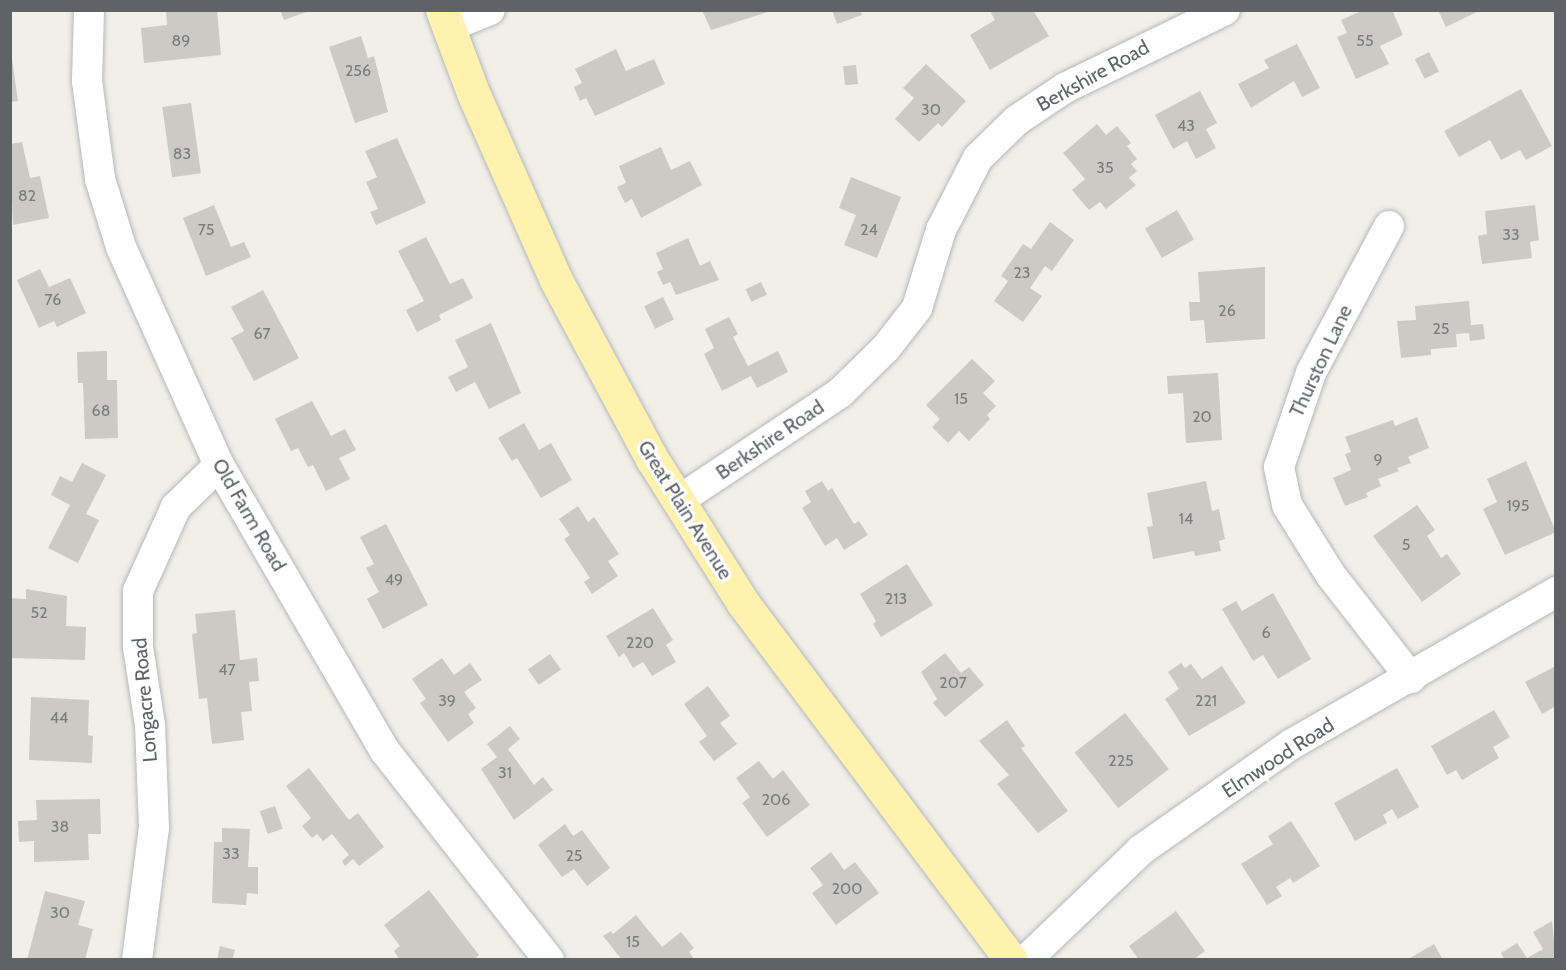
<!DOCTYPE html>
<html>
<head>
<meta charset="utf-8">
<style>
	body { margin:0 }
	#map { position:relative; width:1566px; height:970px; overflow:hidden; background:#f1efe8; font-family:Cabin,sans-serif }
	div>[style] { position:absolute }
	.building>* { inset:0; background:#cccac5; transform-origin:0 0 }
	.roads { filter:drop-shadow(0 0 2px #b5b8bc) drop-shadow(0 0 2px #b5b8bc) }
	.minor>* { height:30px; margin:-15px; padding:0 15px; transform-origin:15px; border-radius:15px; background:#fff }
	.major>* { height:33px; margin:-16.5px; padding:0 16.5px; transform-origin:16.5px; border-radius:16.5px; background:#fff2af }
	span { translate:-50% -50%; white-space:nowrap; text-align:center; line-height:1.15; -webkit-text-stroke:6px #fff; paint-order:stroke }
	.number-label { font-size:16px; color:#7a7d7f }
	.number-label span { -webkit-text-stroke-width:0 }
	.street-label { font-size:20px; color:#5f6368 }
	.frame { position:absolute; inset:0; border:12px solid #5f6368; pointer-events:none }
</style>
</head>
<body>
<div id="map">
	<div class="building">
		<div style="clip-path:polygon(166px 10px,217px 10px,221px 55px,144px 63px,141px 28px,167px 25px)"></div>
		<div style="clip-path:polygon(280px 10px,309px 10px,309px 11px,284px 20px)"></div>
		<div style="clip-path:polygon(702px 10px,771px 10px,771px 11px,711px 30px)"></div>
		<div style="clip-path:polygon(832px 10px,860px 10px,862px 15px,837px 24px)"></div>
		<div style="clip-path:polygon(995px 10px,1033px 10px,1049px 36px,990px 70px,970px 35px,995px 20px,991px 13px)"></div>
		<div style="clip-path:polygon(1364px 10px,1392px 10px,1403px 35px,1380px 46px,1389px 64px,1356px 79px,1337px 37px,1347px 33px,1341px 20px)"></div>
		<div style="clip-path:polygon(1438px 10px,1481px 10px,1446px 27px)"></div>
		<div style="clip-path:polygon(361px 36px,368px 58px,374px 56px,388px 112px,355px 123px,329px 47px)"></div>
		<div style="clip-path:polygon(1297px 44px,1320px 88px,1302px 97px,1294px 81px,1251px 108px,1238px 84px,1269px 68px,1264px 60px)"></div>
		<div style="clip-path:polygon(10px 45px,18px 101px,10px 102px)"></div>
		<div style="clip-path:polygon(616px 49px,626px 71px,654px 59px,665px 84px,595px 116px,586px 98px,580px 101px,574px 87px,582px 83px,575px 69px)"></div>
		<div style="left:1429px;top:52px;width:22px;height:16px;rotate:63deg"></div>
		<div style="clip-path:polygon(926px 64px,966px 101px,942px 127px,938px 123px,919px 142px,895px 119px,914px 98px,903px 88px)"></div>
		<div style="left:856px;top:65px;width:19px;height:13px;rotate:84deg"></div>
		<div style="clip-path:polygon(1521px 89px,1552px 146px,1526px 160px,1520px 150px,1501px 160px,1490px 140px,1459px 157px,1444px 131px)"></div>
		<div style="clip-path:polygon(1200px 91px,1217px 123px,1206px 129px,1216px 148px,1196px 159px,1187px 141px,1173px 149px,1155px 115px)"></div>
		<div style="left:191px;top:103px;width:71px;height:29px;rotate:82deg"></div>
		<div style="clip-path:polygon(1097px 124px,1106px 135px,1117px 126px,1131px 143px,1127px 146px,1137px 159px,1131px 164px,1137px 171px,1129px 178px,1136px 185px,1106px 209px,1100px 202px,1089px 210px,1072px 190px,1085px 179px,1063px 153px)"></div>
		<div style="clip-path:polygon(397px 138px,426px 203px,376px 225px,370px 212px,378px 209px,366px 182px,377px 177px,365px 151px)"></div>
		<div style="clip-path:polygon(22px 142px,30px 178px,40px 176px,49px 218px,13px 225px,10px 144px)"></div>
		<div style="clip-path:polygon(661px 147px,671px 170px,690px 161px,702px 185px,641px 218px,632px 199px,625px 203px,617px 187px,626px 183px,619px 166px)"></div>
		<div style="clip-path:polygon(851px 177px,901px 197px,877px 258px,844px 245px,856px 215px,839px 208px)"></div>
		<div style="clip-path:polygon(214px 205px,231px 247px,244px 242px,251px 257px,206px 276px,183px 218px)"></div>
		<div style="clip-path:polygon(1535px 205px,1539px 240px,1530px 242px,1532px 258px,1482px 264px,1478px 236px,1487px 234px,1485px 211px)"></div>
		<div style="left:1177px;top:210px;width:34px;height:37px;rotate:60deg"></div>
		<div style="clip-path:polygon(1050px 222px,1074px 240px,1052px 271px,1045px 266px,1030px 288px,1042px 296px,1023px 322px,994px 301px,1008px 281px,1001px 276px,1023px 244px,1031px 249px)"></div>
		<div style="clip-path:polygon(426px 237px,450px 284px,463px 278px,473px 298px,439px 315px,441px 320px,417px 332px,406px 310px,424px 301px,398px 251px)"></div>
		<div style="clip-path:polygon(688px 238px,700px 266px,710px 261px,719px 280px,676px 295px,670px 282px,663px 285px,657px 272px,663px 269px,656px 253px)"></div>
		<div style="clip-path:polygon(1265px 267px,1265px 339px,1206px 343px,1204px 320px,1190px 321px,1189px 302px,1200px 302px,1198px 272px)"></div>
		<div style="clip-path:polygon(40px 269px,49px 287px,70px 278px,86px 313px,57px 327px,54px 321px,39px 328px,17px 280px)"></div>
		<div style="left:761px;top:282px;width:14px;height:17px;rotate:65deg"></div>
		<div style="clip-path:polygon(263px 290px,299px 358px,254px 381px,231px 338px,244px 331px,231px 307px)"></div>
		<div style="left:663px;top:297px;width:25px;height:21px;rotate:64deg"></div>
		<div style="clip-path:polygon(1469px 301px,1471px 325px,1483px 324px,1485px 339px,1470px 341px,1469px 333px,1456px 334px,1457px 347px,1431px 349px,1431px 355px,1401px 358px,1397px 321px,1416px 320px,1415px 306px)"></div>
		<div style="clip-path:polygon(729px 317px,738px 334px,733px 337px,748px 366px,778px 351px,788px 372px,757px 388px,751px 376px,722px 391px,704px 354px,714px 348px,705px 329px)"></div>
		<div style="clip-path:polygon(491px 323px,521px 393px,489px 409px,475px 382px,456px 392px,448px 377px,468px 367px,455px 340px)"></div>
		<div style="clip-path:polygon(107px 351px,107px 380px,117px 380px,118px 438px,85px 439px,83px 383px,78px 383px,77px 352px)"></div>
		<div style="clip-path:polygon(972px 359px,995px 381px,983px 393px,996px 406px,987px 415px,990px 419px,969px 441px,959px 431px,948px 443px,932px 427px,940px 419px,926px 405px)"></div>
		<div style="clip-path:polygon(1218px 373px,1222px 440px,1186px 443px,1183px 393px,1168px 394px,1167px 376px)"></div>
		<div style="clip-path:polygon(312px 401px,331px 436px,345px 429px,356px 450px,339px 458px,350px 479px,326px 491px,313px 465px,308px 467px,298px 448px,291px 451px,275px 419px)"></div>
		<div style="clip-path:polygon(1417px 417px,1429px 448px,1408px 457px,1411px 463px,1397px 468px,1399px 471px,1378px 479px,1381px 486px,1366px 493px,1368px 497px,1345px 506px,1333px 478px,1351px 470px,1345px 454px,1351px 452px,1345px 437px,1393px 420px,1395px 426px)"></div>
		<div style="clip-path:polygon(524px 423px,539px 450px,551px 443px,572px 480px,541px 498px,517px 458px,512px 461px,498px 438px)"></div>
		<div style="clip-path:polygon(1526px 461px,1556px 532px,1505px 555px,1483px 509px,1497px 502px,1487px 479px)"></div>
		<div style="clip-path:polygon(82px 463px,106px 475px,86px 514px,99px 520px,78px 563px,48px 548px,70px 505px,51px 495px,60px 476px,72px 482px)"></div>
		<div style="clip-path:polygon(822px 481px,828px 491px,832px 488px,854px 524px,859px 521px,868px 535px,844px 550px,837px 538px,825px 546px,802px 508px,811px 502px,805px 491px)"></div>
		<div style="clip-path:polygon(1206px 481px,1212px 511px,1219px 509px,1225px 539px,1219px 541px,1221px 551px,1195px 556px,1194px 551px,1153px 559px,1147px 527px,1153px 526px,1147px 493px)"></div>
		<div style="clip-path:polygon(1417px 505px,1435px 530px,1427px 536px,1441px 558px,1447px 554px,1461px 574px,1422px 602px,1373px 536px)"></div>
		<div style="clip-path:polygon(578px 506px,588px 522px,594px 517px,619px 554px,608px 561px,618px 576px,592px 594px,584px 582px,590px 578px,564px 539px,570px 535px,559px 519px)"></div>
		<div style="clip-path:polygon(386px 524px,428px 605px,383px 629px,367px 599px,379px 592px,366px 568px,374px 564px,360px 537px)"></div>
		<div style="clip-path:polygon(907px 564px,933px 605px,881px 637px,873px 624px,876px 621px,860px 594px)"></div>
		<div style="clip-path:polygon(26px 589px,67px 596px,66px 626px,86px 627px,85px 660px,10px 658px,10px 598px,26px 599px)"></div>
		<div style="clip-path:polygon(1273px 593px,1311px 659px,1278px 679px,1263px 655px,1253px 661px,1222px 609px,1236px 601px,1242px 611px)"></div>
		<div style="clip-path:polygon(653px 608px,673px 640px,666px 645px,676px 662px,652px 676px,643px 662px,633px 668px,624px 653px,619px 657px,606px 636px)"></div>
		<div style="clip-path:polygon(235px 610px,240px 660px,257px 658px,259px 681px,249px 682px,252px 711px,241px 712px,244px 740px,212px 744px,207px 698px,199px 699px,192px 634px,197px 633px,195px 614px)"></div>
		<div style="clip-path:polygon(945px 653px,961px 673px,969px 667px,984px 685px,945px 717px,933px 703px,937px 699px,921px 672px)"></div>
		<div style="left:550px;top:654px;width:19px;height:27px;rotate:55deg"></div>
		<div style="clip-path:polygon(442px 658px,454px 675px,470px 663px,482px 680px,464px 692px,476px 708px,468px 714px,474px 723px,448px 742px,420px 703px,426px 699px,412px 679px)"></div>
		<div style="clip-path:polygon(1181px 663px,1185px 668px,1191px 664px,1202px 679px,1222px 666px,1246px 703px,1189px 736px,1165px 699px,1179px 689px,1168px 672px)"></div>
		<div style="clip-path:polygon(1556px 666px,1556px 706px,1542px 714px,1525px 682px)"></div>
		<div style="clip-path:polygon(708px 686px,730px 716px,720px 723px,737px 744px,714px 761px,699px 742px,707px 736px,684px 704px)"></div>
		<div style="clip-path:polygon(31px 697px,89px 700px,88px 735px,93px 736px,92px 763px,29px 760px)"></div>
		<div style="clip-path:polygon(1494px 710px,1510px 737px,1493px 747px,1499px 758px,1462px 780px,1456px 770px,1447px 775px,1431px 746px)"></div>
		<div style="left:1125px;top:713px;width:71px;height:64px;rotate:52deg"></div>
		<div style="clip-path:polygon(1007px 720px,1025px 746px,1021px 748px,1068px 811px,1038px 833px,997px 784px,1009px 775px,979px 741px)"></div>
		<div style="clip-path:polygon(510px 726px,520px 739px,508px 749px,534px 785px,543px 777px,553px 790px,514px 820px,481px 769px,497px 757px,487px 744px)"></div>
		<div style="clip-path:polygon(759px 761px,773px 779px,783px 770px,810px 805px,767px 837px,742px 803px,750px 797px,736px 778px)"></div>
		<div style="clip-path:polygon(309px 768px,349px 820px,358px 813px,384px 847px,359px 866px,353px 859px,345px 866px,342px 861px,349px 855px,332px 834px,323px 841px,317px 834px,312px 838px,302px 826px,311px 818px,286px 786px)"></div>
		<div style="clip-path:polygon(1397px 768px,1419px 807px,1398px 819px,1392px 809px,1383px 815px,1387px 823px,1355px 841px,1334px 803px)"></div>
		<div style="clip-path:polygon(100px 799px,101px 834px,88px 834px,89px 860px,34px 862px,34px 841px,19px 842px,18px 821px,37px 820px,36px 800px)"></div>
		<div style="left:275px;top:806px;width:24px;height:16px;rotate:71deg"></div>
		<div style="clip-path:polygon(1291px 821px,1320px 866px,1293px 883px,1290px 878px,1276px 887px,1282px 896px,1267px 905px,1241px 864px,1273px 844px,1268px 836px)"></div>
		<div style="clip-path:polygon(565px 824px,573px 836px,582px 830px,610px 868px,587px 886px,574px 869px,562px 877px,538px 845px)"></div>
		<div style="clip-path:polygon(222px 828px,250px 829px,248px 867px,258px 867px,258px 894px,247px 893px,246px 905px,212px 903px,214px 842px,222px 842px)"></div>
		<div style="clip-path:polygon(831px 852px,844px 870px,855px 862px,879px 893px,836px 925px,812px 893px,823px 885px,810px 868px)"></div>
		<div style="clip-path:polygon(429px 890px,479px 955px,473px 960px,400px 960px,394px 951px,400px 946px,384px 925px)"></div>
		<div style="clip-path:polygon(45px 891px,85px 901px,78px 925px,93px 929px,85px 960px,27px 960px)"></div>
		<div style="clip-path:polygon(1176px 911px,1205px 951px,1193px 960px,1139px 960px,1129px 946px)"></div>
		<div style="clip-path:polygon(636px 915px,662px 947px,681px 932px,694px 948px,689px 952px,695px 960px,622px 960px,603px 936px,611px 931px,613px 934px)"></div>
		<div style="clip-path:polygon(1552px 921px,1556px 960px,1505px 960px,1501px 953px,1517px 943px,1527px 958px,1543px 949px,1533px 932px)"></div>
		<div style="clip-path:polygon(1434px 944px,1443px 960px,1411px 960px,1410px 958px)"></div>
		<div style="clip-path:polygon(220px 946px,235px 950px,232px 960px,217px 960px)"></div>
	</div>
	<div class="roads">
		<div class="minor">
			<div style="left:89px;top:10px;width:71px;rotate:91.6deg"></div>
			<div style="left:87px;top:81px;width:99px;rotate:82.4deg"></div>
			<div style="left:100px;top:179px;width:71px;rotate:72.8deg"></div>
			<div style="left:121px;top:247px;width:239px;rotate:65.8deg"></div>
			<div style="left:219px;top:465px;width:331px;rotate:59.9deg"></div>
			<div style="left:385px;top:751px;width:266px;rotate:51.9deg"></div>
			<div style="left:448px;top:27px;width:45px;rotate:-22deg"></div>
			<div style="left:1389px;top:226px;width:166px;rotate:118deg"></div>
			<div style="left:1311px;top:373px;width:99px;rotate:108.8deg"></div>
			<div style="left:1279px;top:467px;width:39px;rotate:78deg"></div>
			<div style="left:1287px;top:505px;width:81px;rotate:58.1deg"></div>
			<div style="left:1330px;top:574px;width:132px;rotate:52.1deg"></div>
			<div style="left:678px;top:501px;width:195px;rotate:-33.7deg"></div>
			<div style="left:840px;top:393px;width:64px;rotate:-44.4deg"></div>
			<div style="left:886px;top:348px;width:51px;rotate:-52.2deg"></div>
			<div style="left:917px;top:308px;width:82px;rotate:-72.9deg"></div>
			<div style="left:941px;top:230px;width:81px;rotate:-62.8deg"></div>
			<div style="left:978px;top:158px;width:54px;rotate:-44.3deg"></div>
			<div style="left:1017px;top:120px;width:58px;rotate:-33.7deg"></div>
			<div style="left:1065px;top:88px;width:178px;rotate:-26deg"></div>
			<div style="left:137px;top:960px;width:133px;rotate:-82.7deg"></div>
			<div style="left:154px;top:828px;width:103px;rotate:-92.2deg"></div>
			<div style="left:150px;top:725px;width:79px;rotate:-98.7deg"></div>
			<div style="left:138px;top:647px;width:56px;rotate:-90deg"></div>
			<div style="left:138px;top:591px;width:92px;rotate:-65.7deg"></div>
			<div style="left:176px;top:507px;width:60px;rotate:-44.3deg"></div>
			<div style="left:1026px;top:960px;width:159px;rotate:-43.7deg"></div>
			<div style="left:1141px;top:850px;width:184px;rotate:-35.1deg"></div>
			<div style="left:1292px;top:744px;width:305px;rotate:-29.9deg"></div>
		</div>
		<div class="major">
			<div style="left:442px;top:10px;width:91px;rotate:69.4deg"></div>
			<div style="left:474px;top:95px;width:202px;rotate:66.1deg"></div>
			<div style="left:556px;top:280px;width:203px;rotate:61.8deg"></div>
			<div style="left:652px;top:459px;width:170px;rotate:57.7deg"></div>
			<div style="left:743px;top:603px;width:446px;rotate:53.1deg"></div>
		</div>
	</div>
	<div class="number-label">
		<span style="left:181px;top:41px">89</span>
		<span style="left:1365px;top:41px">55</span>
		<span style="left:358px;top:71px">256</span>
		<span style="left:931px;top:110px">30</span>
		<span style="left:1186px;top:126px">43</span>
		<span style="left:182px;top:154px">83</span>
		<span style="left:1105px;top:168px">35</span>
		<span style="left:27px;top:196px">82</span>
		<span style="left:206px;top:230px">75</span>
		<span style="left:869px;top:230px">24</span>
		<span style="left:1511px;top:235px">33</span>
		<span style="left:1022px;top:273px">23</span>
		<span style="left:53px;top:300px">76</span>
		<span style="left:1227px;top:311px">26</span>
		<span style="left:1441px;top:329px">25</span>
		<span style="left:262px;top:334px">67</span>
		<span style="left:961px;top:399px">15</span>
		<span style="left:101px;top:411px">68</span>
		<span style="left:1202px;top:417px">20</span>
		<span style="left:1378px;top:460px">9</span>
		<span style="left:1518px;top:506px">195</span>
		<span style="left:1186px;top:519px">14</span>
		<span style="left:1406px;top:545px">5</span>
		<span style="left:394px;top:580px">49</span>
		<span style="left:896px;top:599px">213</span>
		<span style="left:39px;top:613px">52</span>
		<span style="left:1266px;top:633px">6</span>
		<span style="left:640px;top:643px">220</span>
		<span style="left:227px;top:670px">47</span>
		<span style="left:953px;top:683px">207</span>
		<span style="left:447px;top:701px">39</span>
		<span style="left:1206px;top:701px">221</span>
		<span style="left:59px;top:718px">44</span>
		<span style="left:1121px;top:761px">225</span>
		<span style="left:505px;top:773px">31</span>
		<span style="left:776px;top:800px">206</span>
		<span style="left:60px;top:827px">38</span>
		<span style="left:231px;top:854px">33</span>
		<span style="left:574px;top:856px">25</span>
		<span style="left:847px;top:889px">200</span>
		<span style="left:60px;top:913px">30</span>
		<span style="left:633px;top:942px">15</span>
	</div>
	<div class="street-label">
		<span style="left:1093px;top:76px;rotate:-29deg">Berkshire Road</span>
		<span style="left:1321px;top:361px;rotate:-65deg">Thurston Lane</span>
		<span style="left:770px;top:440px;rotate:-34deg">Berkshire Road</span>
		<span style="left:685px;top:510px;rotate:58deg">Great Plain Avenue</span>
		<span style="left:249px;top:515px;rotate:60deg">Old Farm Road</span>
		<span style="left:145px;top:700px;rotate:-95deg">Longacre Road</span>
		<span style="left:1278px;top:758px;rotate:-33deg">Elmwood Road</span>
	</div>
	<div class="frame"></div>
</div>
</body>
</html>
